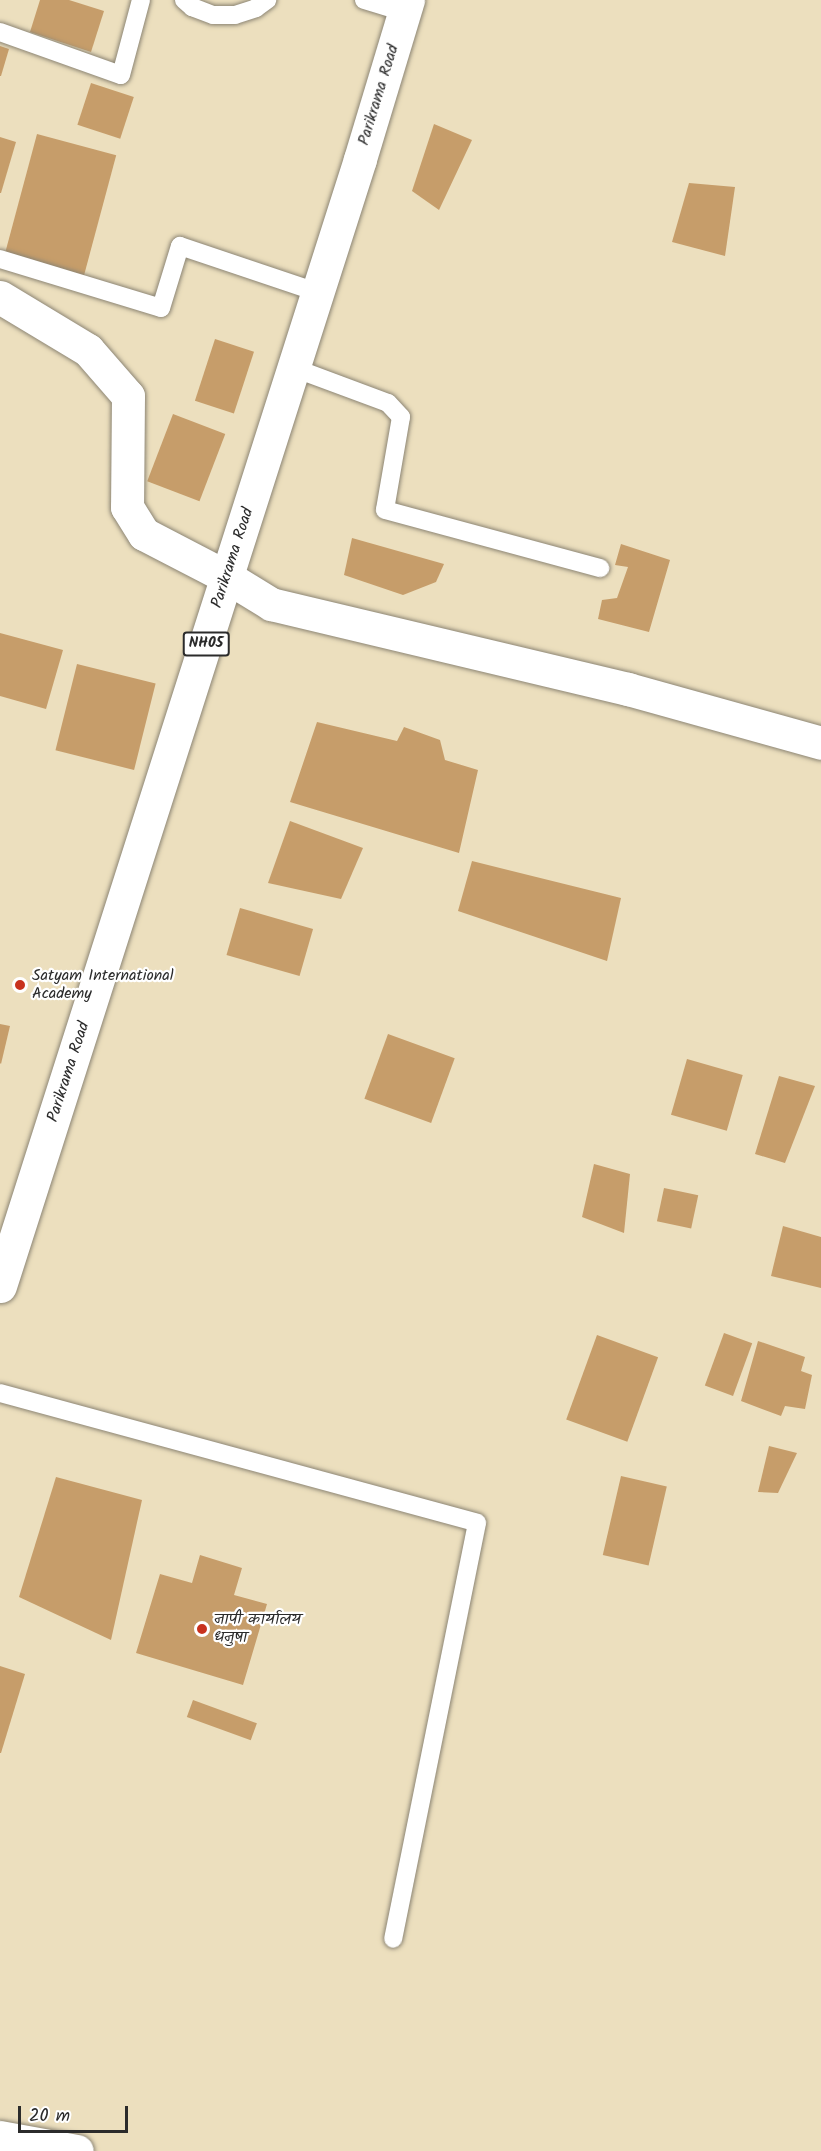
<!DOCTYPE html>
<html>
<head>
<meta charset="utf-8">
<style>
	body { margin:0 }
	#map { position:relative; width:821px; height:2151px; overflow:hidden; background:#ecdfbe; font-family:Kalam,"Playpen Sans Deva",sans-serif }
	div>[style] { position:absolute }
	.building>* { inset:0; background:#c69d6a; transform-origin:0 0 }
	.roads { filter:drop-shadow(0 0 2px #8c8574) drop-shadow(0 0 2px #8c8574) }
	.service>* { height:18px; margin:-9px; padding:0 9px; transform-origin:9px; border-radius:9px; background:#fff }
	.minor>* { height:33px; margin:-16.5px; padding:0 16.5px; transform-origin:16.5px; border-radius:16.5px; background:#fff }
	.tertiary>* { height:33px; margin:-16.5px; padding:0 16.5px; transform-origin:16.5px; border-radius:16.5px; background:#fff }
	.primary>* { height:33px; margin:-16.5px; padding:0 16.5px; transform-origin:16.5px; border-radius:16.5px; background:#fff }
	.dots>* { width:16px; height:16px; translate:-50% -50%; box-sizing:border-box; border:3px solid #fff; border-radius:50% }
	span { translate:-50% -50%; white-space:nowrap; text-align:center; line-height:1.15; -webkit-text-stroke:4.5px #fff; paint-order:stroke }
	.shield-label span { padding:2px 4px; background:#fff; border:2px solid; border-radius:4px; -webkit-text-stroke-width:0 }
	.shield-label { font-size:15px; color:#2b2b2b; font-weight:700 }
	.street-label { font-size:16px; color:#2b2b2b }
	.poi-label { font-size:16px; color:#2b2b2b }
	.left { translate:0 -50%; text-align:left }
	.scale { position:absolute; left:18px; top:2106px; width:110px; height:27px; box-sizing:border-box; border:3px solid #2b2b2b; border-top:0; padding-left:8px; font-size:18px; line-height:21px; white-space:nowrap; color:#2b2b2b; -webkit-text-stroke:4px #fff; paint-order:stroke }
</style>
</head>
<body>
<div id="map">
	<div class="building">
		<div style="clip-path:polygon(40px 0,69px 0,104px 11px,91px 52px,30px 32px)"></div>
		<div style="clip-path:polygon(0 46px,9px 49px,1px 76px,0 76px)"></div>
		<div style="left:91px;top:83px;width:45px;height:44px;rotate:18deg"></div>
		<div style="clip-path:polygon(434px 124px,472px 140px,439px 210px,412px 191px)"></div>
		<div style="left:37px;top:134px;width:82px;height:126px;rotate:15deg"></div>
		<div style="clip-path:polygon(0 137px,16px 142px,1px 193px,0 193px)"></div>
		<div style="clip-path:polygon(689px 183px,735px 187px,725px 256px,672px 242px)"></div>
		<div style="left:215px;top:339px;width:41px;height:65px;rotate:18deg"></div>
		<div style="left:173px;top:414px;width:56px;height:72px;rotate:21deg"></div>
		<div style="clip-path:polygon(352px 538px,444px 564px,436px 582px,403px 595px,344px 575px)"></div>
		<div style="clip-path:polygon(621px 544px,670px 560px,649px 632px,598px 619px,602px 600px,617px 598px,628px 567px,615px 565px)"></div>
		<div style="clip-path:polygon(0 633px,63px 650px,46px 709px,0 696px)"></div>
		<div style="left:77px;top:664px;width:81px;height:89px;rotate:14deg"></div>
		<div style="clip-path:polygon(317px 722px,397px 741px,404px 727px,440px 740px,445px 760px,478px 770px,459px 853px,290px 802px)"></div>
		<div style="clip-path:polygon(290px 821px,363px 848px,341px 899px,268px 883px)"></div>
		<div style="clip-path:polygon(472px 861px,621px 898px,607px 961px,458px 911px)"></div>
		<div style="left:240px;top:908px;width:76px;height:49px;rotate:16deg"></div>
		<div style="clip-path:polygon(0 1024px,10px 1026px,1px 1064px,0 1063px)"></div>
		<div style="left:388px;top:1034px;width:71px;height:69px;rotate:20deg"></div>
		<div style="left:687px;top:1059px;width:58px;height:58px;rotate:16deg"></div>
		<div style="clip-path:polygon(779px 1076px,815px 1086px,785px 1163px,755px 1154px)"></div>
		<div style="clip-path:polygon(594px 1164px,630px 1174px,624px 1233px,582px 1217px)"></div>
		<div style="left:664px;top:1188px;width:35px;height:34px;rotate:12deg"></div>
		<div style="clip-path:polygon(783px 1226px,821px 1237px,821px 1288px,771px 1276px)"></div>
		<div style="left:724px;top:1333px;width:30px;height:56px;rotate:20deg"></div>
		<div style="left:597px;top:1335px;width:65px;height:90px;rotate:20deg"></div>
		<div style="clip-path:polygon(758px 1341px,805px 1357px,801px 1371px,812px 1375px,805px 1409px,785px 1406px,781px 1416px,741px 1401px)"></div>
		<div style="clip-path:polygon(769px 1446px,797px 1453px,778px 1493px,758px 1492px)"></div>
		<div style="left:621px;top:1476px;width:47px;height:81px;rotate:13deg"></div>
		<div style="clip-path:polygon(56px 1477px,142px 1500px,111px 1640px,19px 1597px)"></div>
		<div style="clip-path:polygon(200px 1555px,242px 1568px,234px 1595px,267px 1604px,243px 1685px,136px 1653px,160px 1574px,192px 1583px)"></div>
		<div style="clip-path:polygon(0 1666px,25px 1674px,1px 1753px,0 1753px)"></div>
		<div style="left:193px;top:1700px;width:68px;height:18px;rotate:20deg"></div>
	</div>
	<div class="roads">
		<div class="service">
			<div style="left:184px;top:0;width:11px;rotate:41deg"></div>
			<div style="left:192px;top:7px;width:22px;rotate:21deg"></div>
			<div style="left:213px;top:15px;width:22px"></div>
			<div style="left:235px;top:15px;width:22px;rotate:-18deg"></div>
			<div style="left:256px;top:8px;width:14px;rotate:-36deg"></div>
			<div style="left:364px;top:0;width:42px;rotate:16.7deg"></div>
			<div style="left:0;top:32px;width:128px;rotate:19.6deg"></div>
			<div style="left:121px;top:75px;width:78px;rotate:-75.1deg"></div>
			<div style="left:0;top:259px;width:168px;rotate:16.9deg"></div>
			<div style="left:161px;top:308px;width:65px;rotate:-73deg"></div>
			<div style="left:180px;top:246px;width:145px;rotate:18.6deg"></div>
			<div style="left:294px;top:368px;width:100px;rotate:20.4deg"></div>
			<div style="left:388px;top:403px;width:19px;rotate:47deg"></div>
			<div style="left:401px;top:417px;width:94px;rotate:99.8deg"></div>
			<div style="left:385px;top:510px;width:223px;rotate:15.1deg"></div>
			<div style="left:0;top:1393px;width:494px;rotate:15.2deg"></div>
			<div style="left:477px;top:1523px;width:424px;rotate:101.4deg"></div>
		</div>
		<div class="minor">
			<div style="left:227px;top:577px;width:52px;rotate:31.5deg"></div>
			<div style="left:271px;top:604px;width:367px;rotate:13.4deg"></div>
			<div style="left:628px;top:689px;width:200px;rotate:15.6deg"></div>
			<div style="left:0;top:2137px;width:78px;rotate:10.3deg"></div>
		</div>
		<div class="tertiary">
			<div style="left:0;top:297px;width:103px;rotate:31.1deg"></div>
			<div style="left:88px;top:350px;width:61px;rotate:49deg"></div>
			<div style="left:128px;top:396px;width:111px;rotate:90.5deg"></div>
			<div style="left:127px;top:507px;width:32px;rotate:58deg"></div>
			<div style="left:144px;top:534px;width:93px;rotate:27.4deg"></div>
		</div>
		<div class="primary">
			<div style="left:0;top:1286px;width:1183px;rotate:-72.28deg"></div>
			<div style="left:360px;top:159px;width:166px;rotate:-73.2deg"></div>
		</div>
	</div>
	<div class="dots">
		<div style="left:20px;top:985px;background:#c8321e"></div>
		<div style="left:202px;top:1629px;background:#c8321e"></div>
	</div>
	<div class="shield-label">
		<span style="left:206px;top:644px">NH05</span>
	</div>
	<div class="street-label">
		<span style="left:379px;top:95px;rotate:-73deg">Parikrama Road</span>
		<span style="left:233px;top:558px;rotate:-72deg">Parikrama Road</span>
		<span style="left:69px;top:1072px;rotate:-72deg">Parikrama Road</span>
	</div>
	<div class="poi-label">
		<span class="left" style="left:32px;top:985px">Satyam International<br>Academy</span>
		<span class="left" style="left:214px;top:1629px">नापी कार्यालय<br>धनुषा</span>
	</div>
	<div class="scale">20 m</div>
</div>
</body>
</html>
